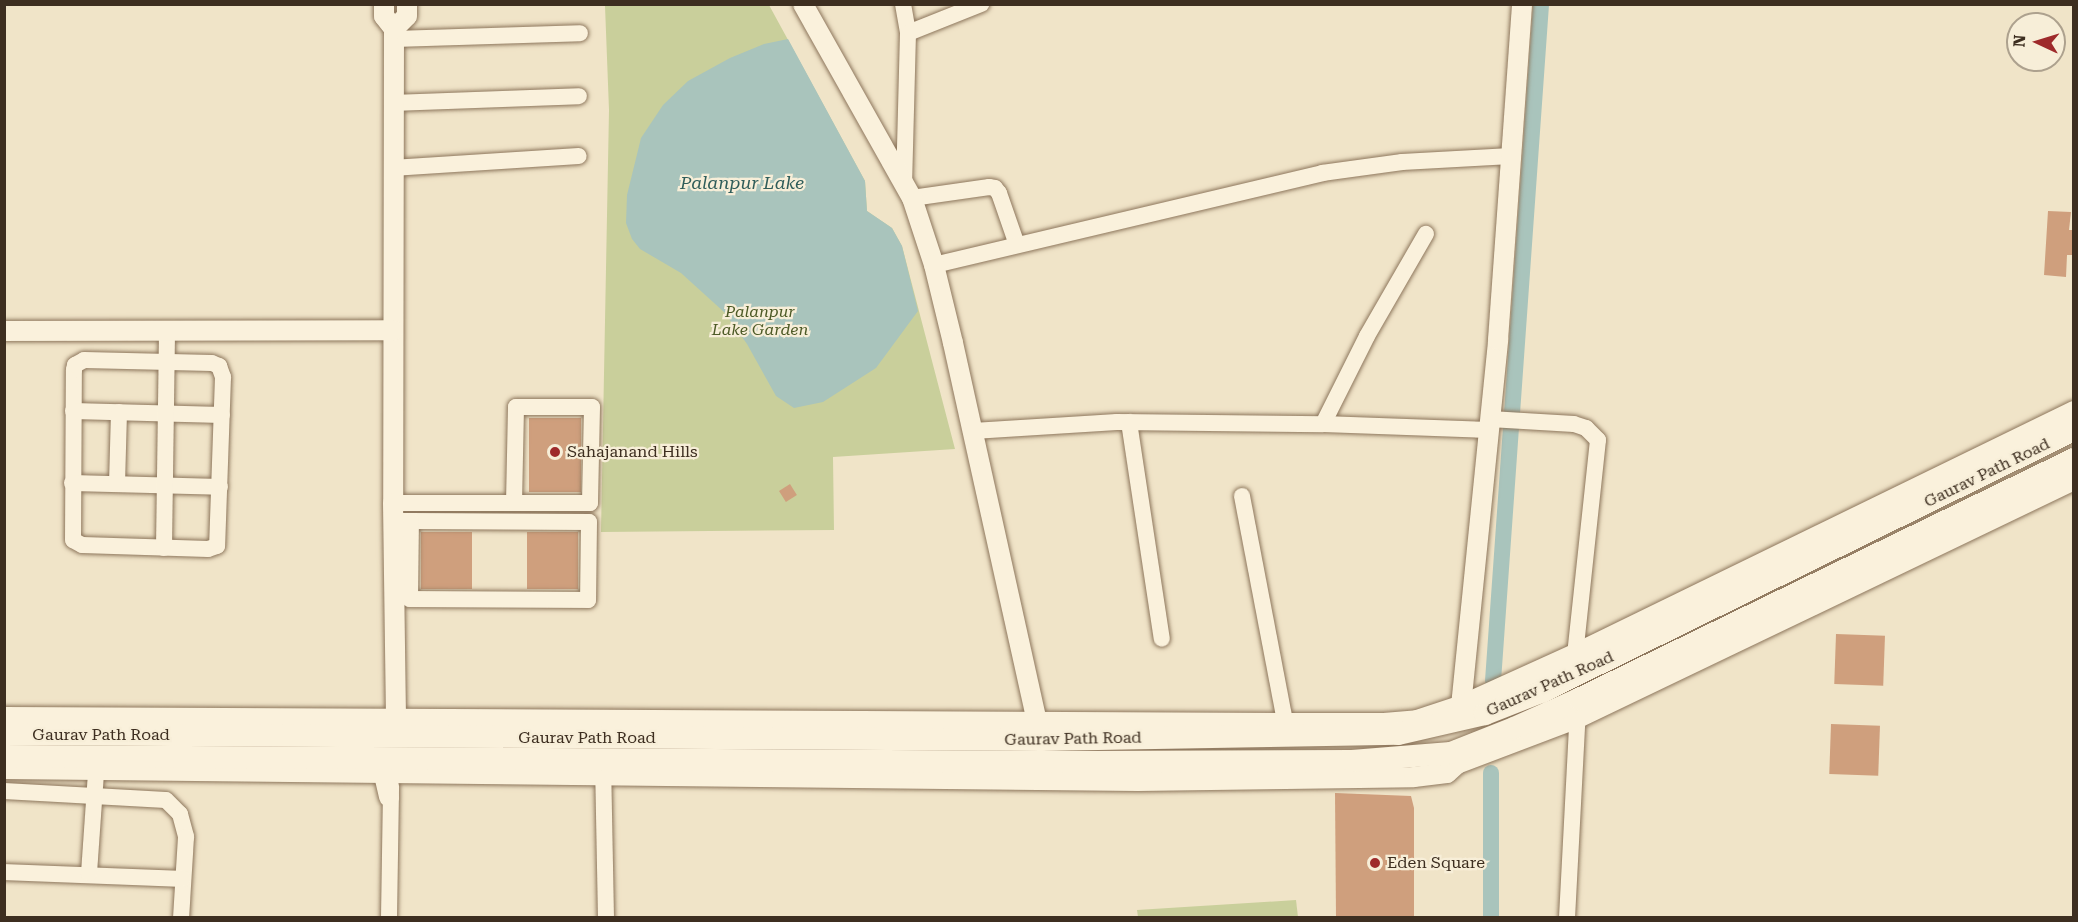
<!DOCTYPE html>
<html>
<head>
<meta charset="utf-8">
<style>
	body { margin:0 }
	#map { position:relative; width:2078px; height:922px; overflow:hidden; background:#f0e4c8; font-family:"Roboto Serif",serif }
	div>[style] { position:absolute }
	.green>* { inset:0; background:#c9cf9b }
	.water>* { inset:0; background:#a9c4bc }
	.canal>* { height:16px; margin:-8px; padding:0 8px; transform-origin:8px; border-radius:8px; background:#a9c4bc }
	.building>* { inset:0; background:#cf9f7d; transform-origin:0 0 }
	.roads { filter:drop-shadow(0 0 2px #8d765c) drop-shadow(0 0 2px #8d765c) }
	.minor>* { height:16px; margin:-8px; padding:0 8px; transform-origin:8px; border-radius:8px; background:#faf1dc }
	.tertiary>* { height:20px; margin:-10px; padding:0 10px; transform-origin:10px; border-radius:10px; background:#faf1dc }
	.secondary>* { height:22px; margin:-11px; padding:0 11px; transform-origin:11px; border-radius:11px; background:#faf1dc }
	.dots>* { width:16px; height:16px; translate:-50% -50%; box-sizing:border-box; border:3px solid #f7eed8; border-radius:50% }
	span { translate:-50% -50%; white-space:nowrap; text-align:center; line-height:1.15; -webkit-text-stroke:4.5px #f7eed8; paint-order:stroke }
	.park-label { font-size:16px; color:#4d5a26; font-style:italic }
	.poi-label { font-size:16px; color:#3d2e20 }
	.left { translate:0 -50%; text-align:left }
	.street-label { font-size:16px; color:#3d2e20 }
	.water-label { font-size:18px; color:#2f5d5a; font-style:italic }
	.frame { position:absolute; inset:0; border:6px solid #3d2e20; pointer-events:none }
	.north { position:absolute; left:2006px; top:12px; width:60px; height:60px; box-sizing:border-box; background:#f7eed8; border:2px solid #ada18e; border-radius:50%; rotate:274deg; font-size:16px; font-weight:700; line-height:24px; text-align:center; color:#3d2e20 }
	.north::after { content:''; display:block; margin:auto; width:21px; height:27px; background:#9e2a2b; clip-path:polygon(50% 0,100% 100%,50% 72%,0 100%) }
</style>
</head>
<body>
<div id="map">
	<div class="green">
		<div style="clip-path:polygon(641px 4px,769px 5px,865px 181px,867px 211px,892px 228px,902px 246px,955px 449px,833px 457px,834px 530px,601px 532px,609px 110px,605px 6px)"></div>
		<div style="clip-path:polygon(1296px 900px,1298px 917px,1138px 917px,1137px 910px)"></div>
	</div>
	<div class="water">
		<div style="clip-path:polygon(788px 39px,865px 181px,867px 211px,892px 228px,902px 246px,918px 311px,876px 368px,823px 402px,794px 408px,776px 396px,747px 344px,724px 312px,681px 273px,640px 249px,632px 239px,626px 223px,627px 195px,641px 138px,663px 105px,688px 81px,730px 58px,764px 44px)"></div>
	</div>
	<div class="canal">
		<div style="left:1493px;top:681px;width:679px;rotate:-85.94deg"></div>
		<div style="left:1491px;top:773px;width:145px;rotate:90deg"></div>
	</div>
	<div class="building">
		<div style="clip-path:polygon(2048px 211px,2071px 212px,2069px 230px,2073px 230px,2073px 255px,2067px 255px,2066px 277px,2044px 275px)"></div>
		<div style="left:529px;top:418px;width:52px;height:74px"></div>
		<div style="left:790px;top:484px;width:13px;height:13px;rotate:58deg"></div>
		<div style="left:421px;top:532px;width:51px;height:57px"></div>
		<div style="left:527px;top:532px;width:51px;height:57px"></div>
		<div style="left:1836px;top:634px;width:49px;height:50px;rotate:2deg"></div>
		<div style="left:1831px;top:724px;width:49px;height:50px;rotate:2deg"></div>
		<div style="clip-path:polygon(1335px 793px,1411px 796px,1414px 808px,1414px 918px,1336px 918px)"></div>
	</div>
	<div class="roads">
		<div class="minor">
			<div style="left:903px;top:4px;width:29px;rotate:80deg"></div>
			<div style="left:908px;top:33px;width:148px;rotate:91.5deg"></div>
			<div style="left:908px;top:33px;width:79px;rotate:-21.7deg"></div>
			<div style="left:394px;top:39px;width:186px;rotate:-1.8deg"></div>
			<div style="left:392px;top:103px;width:187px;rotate:-2.1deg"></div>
			<div style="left:392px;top:168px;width:187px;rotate:-3.7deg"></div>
			<div style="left:912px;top:198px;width:78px;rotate:-8.1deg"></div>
			<div style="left:989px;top:187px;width:6px;rotate:9deg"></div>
			<div style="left:995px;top:188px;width:6px;rotate:51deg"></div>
			<div style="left:999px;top:193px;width:55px;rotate:70.9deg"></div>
			<div style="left:934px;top:265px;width:399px;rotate:-13.3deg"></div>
			<div style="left:1322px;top:173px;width:81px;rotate:-7.8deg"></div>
			<div style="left:1402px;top:162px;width:109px;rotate:-3.2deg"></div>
			<div style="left:84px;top:360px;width:128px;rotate:1.3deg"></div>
			<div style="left:212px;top:363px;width:8px;rotate:23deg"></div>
			<div style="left:219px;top:366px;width:12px;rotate:70deg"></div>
			<div style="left:223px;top:377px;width:169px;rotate:92deg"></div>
			<div style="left:217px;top:546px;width:9px;rotate:162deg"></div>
			<div style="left:208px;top:549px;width:126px;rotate:-178.2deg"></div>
			<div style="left:82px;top:545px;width:10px;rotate:-151deg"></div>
			<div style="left:73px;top:540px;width:170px;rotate:-89.7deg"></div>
			<div style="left:74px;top:370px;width:5px;rotate:-79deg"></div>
			<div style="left:75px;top:365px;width:10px;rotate:-29deg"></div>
			<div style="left:73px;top:411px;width:149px;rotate:1.5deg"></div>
			<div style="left:1490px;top:419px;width:84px;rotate:3.4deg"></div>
			<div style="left:1574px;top:424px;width:13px;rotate:18deg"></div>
			<div style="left:1586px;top:428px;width:17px;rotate:45deg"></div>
			<div style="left:1598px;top:440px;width:215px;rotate:96.1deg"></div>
			<div style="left:1129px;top:422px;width:219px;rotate:81.4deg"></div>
			<div style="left:1323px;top:424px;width:98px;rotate:-63.4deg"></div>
			<div style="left:1367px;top:336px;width:118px;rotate:-60deg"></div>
			<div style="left:973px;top:431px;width:144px;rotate:-3.6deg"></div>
			<div style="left:1117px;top:422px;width:206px;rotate:0.6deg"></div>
			<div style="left:1323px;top:424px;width:166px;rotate:2.1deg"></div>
			<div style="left:72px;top:483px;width:148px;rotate:1.5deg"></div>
			<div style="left:117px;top:484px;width:72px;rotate:-88.4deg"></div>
			<div style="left:1242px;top:496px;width:241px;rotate:79.2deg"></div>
			<div style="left:393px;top:503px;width:121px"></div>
			<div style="left:514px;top:503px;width:96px;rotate:-88.8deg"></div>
			<div style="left:516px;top:407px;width:76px"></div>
			<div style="left:592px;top:407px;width:96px;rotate:91.2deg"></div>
			<div style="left:590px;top:503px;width:76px;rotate:180deg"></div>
			<div style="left:393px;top:521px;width:18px"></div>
			<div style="left:411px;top:521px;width:178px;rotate:0.3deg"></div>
			<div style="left:589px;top:522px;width:78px;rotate:90.7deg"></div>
			<div style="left:588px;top:600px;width:178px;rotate:-179.7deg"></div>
			<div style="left:410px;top:599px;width:78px;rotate:-89.3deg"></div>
			<div style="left:164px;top:548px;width:217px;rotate:-89.2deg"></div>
			<div style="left:603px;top:762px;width:156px;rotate:88.9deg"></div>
			<div style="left:4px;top:791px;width:162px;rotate:3.2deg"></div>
			<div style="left:166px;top:800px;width:20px;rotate:45deg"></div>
			<div style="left:180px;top:814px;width:24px;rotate:75deg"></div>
			<div style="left:186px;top:837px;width:81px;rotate:93.5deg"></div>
			<div style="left:4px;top:872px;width:179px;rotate:2.2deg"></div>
			<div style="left:89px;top:873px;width:115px;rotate:-86deg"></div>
			<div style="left:389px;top:918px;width:132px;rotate:-89.1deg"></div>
			<div style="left:1567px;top:918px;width:212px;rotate:-87deg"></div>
		</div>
		<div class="tertiary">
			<div style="left:384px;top:4px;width:12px;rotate:90deg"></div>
			<div style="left:384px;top:16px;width:16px;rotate:52deg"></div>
			<div style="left:394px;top:29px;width:474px;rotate:90.1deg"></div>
			<div style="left:393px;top:503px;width:226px;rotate:89.2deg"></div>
			<div style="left:803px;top:4px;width:223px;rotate:60.7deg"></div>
			<div style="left:912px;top:198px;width:71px;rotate:71.8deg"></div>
			<div style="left:934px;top:265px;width:80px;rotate:76.3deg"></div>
			<div style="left:953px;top:343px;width:398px;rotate:77.5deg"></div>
			<div style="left:394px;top:29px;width:18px;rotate:-45deg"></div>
			<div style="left:407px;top:16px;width:12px;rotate:-90deg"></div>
			<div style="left:4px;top:331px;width:389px;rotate:-0.1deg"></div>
			<div style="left:1460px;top:716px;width:378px;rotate:-84.2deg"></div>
			<div style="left:1498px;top:340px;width:337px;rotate:-85.9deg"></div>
			<div style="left:4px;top:717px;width:1281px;rotate:0.27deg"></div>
			<div style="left:1285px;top:723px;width:99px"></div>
			<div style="left:1384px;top:723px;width:33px;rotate:-5deg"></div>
			<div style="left:1417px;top:720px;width:47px;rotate:-18.4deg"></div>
			<div style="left:1462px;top:705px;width:124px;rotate:-24.3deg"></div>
			<div style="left:1575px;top:654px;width:555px;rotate:-25.96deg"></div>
			<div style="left:381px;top:762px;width:36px;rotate:77deg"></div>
			<div style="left:1457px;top:764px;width:129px;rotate:-20.8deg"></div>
			<div style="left:1578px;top:718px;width:550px;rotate:-25.63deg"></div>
			<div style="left:4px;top:769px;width:1134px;rotate:0.61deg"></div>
			<div style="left:1138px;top:781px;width:276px;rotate:-0.8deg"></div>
			<div style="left:1414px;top:777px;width:33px;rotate:-7deg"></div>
			<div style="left:1447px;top:773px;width:13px;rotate:-42deg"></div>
			<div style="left:1457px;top:764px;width:14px;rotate:-90deg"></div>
		</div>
		<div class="secondary">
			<div style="left:4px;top:734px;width:1037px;rotate:0.33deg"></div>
			<div style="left:1041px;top:740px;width:357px;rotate:-1deg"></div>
			<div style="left:1398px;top:734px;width:89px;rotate:-12.9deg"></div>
			<div style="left:1485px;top:714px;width:60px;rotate:-21.4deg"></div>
			<div style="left:1541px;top:692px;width:594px;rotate:-26.18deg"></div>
			<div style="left:4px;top:756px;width:1060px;rotate:0.32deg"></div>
			<div style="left:1064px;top:762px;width:288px;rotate:-0.2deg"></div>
			<div style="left:1352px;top:761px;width:99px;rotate:-4.6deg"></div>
			<div style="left:1451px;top:753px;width:68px;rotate:-21.6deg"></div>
			<div style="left:1514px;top:728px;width:71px;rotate:-24deg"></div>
			<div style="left:1579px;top:699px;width:550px;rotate:-25.87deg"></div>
		</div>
	</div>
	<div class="dots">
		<div style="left:555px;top:452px;background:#9e2a2b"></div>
		<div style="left:1375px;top:863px;background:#9e2a2b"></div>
	</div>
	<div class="park-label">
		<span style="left:760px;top:321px">Palanpur<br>Lake Garden</span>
	</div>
	<div class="poi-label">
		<span class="left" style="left:567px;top:452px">Sahajanand Hills</span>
		<span class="left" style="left:1387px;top:863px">Eden Square</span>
	</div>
	<div class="street-label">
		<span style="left:1987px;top:473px;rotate:-26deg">Gaurav Path Road</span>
		<span style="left:1550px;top:684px;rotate:-24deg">Gaurav Path Road</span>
		<span style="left:101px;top:735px">Gaurav Path Road</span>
		<span style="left:587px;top:738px">Gaurav Path Road</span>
		<span style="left:1073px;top:739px;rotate:-1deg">Gaurav Path Road</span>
	</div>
	<div class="water-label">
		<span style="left:742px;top:183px">Palanpur Lake</span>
	</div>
	<div class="frame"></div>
	<div class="north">N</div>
</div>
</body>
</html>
